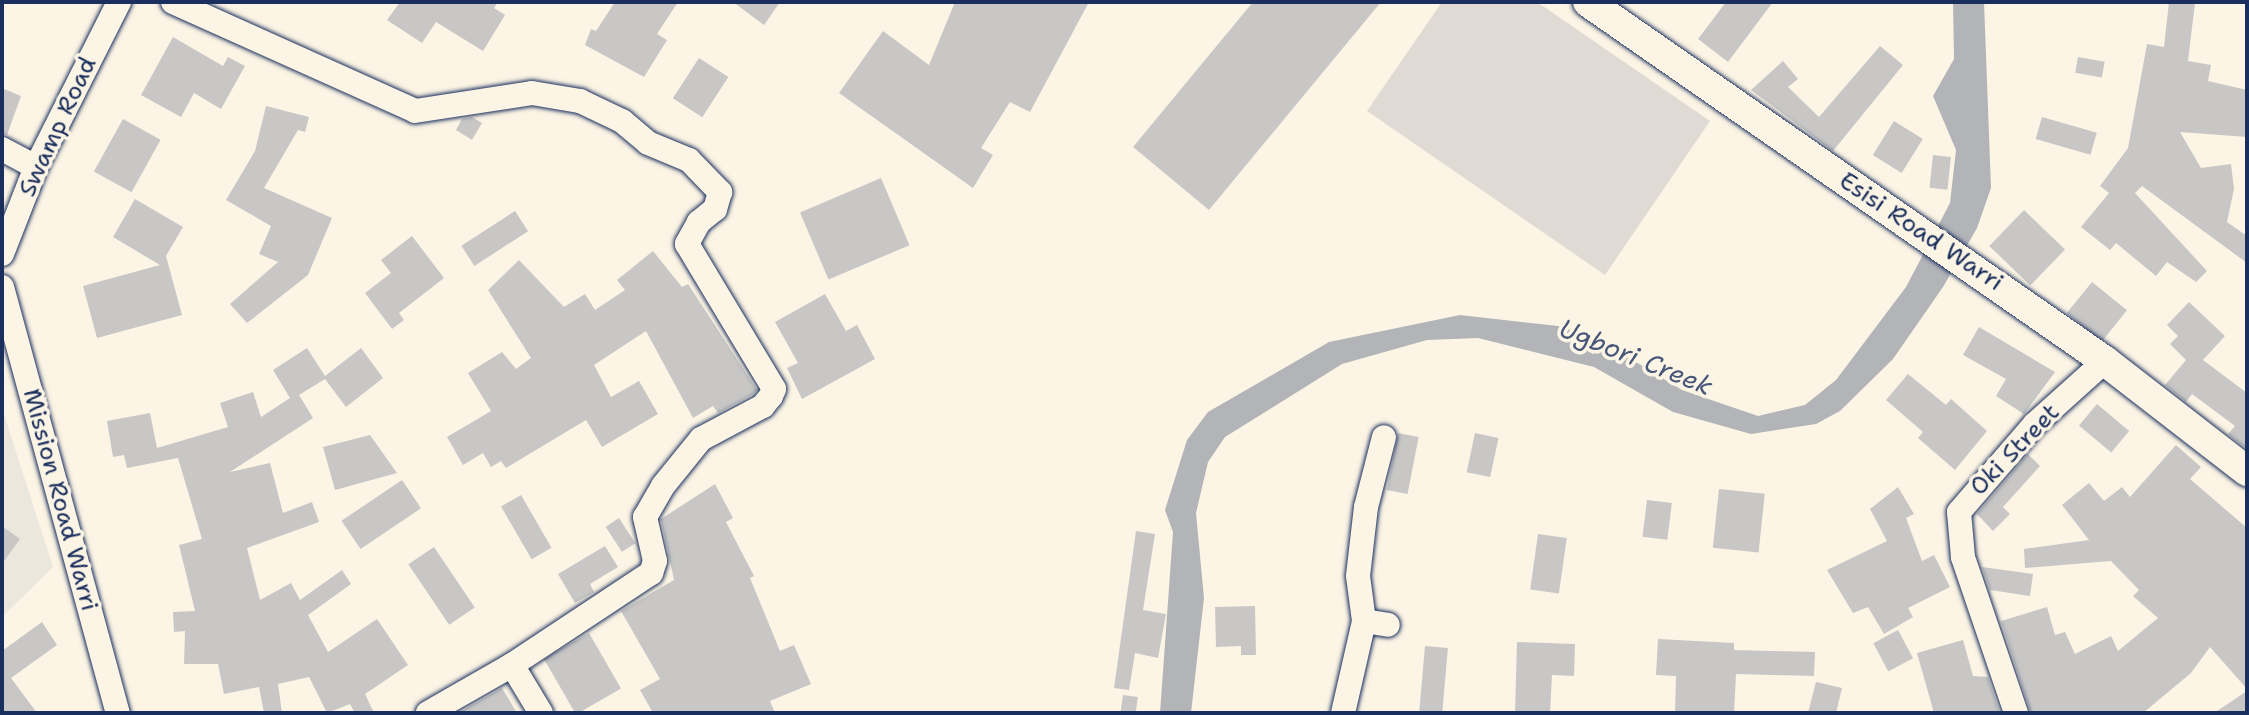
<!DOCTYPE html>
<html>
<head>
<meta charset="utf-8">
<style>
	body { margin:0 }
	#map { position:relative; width:2249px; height:715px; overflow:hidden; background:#fcf5e5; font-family:"Shantell Sans",sans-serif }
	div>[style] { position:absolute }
	.built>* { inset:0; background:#ece7dc }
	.green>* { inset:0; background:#dfdbd4 }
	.water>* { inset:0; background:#b2b4b8 }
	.building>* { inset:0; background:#c8c7c6; transform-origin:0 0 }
	.roads { filter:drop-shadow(0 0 2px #1b2f5e) drop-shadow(0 0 2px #1b2f5e) }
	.minor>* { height:24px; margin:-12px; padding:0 12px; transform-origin:12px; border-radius:12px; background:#fcf5e5 }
	.tertiary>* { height:30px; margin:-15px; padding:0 15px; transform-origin:15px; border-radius:15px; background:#fcf5e5 }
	span { translate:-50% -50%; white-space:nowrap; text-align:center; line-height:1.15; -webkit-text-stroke:7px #fcf5e5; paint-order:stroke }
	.street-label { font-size:24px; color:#1b2f5e }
	.water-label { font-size:26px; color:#485779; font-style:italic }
	.frame { position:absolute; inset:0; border:4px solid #1b2f5e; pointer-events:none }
</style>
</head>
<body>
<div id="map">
	<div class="built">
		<div style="clip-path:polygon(2px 408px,53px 567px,2px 617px)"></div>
	</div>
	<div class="green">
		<div style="clip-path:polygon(1442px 2px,1537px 2px,1710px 121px,1605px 275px,1367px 111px)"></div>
	</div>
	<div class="water">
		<div style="clip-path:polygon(1953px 2px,1984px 2px,1991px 188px,1977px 228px,1943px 287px,1893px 359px,1840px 411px,1816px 424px,1751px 434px,1673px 412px,1594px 367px,1478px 338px,1427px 340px,1342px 364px,1225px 437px,1208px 462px,1196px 513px,1204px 598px,1191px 713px,1160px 713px,1173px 532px,1165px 510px,1187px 440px,1208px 412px,1329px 342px,1460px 315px,1558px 326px,1598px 339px,1682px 390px,1758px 416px,1805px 405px,1836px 380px,1906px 287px,1950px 203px,1956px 150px,1933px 96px,1954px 59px)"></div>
	</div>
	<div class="building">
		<div style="clip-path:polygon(400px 2px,498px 2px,494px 8px,505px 15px,483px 51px,436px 22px,422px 43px,387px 20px)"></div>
		<div style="clip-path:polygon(615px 2px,678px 2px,657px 34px,667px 40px,644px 77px,585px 45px,591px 29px,596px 31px)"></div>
		<div style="clip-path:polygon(733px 2px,780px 2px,764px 25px)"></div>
		<div style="clip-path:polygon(955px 2px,1089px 2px,1030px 112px,1010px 102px,981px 148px,993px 155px,973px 188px,839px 93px,883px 31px,929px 65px)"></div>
		<div style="clip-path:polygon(1253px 2px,1381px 2px,1209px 210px,1133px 147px)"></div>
		<div style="clip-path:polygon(1726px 2px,1773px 2px,1728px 62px,1698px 39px)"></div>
		<div style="clip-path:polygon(2169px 2px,2195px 3px,2188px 61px,2211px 65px,2208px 81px,2247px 90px,2247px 137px,2180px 132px,2201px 168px,2231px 164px,2234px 189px,2227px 222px,2247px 236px,2247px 263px,2142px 186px,2135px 193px,2207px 271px,2196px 282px,2167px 262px,2156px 276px,2116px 243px,2110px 250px,2081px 227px,2109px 193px,2100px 186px,2128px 148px,2147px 44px,2164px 47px)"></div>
		<div style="clip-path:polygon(173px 37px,223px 66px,228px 57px,245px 66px,221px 109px,194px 93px,181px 117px,141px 95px)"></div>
		<div style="clip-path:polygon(1880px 46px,1903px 65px,1833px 151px,1751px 90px,1783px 61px,1798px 79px,1788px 87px,1819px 117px)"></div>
		<div style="left:2078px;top:57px;width:27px;height:16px;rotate:10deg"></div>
		<div style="left:699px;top:58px;width:35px;height:48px;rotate:33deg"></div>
		<div style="clip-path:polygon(2px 88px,21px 96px,7px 135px,2px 134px)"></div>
		<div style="clip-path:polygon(266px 106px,309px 117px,305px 132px,298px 130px,264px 188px,332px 218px,308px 275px,247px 323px,230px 304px,278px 262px,259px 254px,271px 226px,226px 200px,255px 151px)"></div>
		<div style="clip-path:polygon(472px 117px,482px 123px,472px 140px,456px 130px,462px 119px)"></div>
		<div style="left:2042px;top:117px;width:57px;height:23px;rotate:16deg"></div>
		<div style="left:123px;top:119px;width:43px;height:60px;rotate:29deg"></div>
		<div style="left:1894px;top:121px;width:34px;height:40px;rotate:32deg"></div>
		<div style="left:1933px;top:155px;width:18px;height:33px;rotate:6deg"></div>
		<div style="left:881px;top:178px;width:73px;height:88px;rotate:67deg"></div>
		<div style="clip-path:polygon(135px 199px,183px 227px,166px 256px,182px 315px,97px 338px,83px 286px,160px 265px,113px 237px)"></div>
		<div style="left:2024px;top:210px;width:57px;height:50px;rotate:44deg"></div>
		<div style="left:515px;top:211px;width:24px;height:64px;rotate:57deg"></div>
		<div style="clip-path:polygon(412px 236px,444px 278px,399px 313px,404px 320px,392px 329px,365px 293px,391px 273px,381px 260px)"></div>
		<div style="clip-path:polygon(653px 251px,682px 287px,688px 284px,757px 390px,753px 394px,718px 413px,713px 406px,693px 418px,646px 331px,594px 365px,611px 397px,639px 381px,658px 414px,602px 447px,586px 420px,506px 468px,501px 461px,491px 467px,483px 453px,463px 465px,447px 437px,491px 411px,468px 373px,502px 352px,516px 369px,531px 358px,488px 290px,519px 260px,564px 307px,585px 294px,595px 310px,625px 290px,617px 280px)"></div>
		<div style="left:2092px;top:282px;width:45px;height:40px;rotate:39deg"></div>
		<div style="clip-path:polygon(825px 294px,846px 331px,857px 325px,875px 359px,802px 399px,787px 368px,798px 363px,775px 322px)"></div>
		<div style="clip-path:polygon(2189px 302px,2225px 336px,2203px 360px,2247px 393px,2247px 449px,2228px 434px,2235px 426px,2192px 394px,2186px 402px,2165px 385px,2186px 360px,2170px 344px,2178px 336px,2167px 325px)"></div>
		<div style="clip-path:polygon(1979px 327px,2055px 372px,2024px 414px,1996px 396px,2006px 379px,1963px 355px)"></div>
		<div style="clip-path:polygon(307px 348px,325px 376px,361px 348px,383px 378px,346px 407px,325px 379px,299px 395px,313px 418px,230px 472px,270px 463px,283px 513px,312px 502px,319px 522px,247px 548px,260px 600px,291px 583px,300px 600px,342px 570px,351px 584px,308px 615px,328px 652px,377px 619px,408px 665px,365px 694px,374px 713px,355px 713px,350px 704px,327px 713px,309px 677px,278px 684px,282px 713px,264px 713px,259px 687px,224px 694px,218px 664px,184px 664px,185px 631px,174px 632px,173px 612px,195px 611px,179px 545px,202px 539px,178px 458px,127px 468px,124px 455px,113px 457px,107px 421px,150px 413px,157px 448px,228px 427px,220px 403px,253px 392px,261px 417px,290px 398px,273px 370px)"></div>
		<div style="clip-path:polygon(1908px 374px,1946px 405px,1951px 399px,1987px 431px,1955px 470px,1918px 438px,1923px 432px,1886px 400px)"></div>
		<div style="left:2097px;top:404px;width:42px;height:28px;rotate:40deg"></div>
		<div style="left:1398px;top:433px;width:21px;height:58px;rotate:11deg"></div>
		<div style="left:1475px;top:433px;width:24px;height:40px;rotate:12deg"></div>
		<div style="clip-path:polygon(370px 435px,397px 473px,335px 490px,323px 447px)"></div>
		<div style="clip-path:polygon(2176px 445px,2201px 467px,2190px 479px,2247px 528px,2247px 689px,2210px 647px,2191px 673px,2143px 713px,2031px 713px,2001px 621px,2047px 607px,2055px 635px,2065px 632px,2075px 654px,2111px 636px,2118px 651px,2158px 618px,2133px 596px,2139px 590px,2111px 561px,2025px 568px,2024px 549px,2089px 540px,2062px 505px,2089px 483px,2104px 501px,2122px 487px,2130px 497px)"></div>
		<div style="clip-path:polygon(2028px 454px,2040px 466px,2003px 507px,2010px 514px,1993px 531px,1977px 514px)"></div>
		<div style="left:402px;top:480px;width:34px;height:73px;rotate:56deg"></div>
		<div style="clip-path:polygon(715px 484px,733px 518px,726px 522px,754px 576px,750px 578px,780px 651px,794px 645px,811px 684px,770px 701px,775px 713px,653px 713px,640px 690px,660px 679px,621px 611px,674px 580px,661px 519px)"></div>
		<div style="clip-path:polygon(1898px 487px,1914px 514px,1906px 518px,1922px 561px,1934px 555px,1950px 587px,1908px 608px,1913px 617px,1884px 634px,1868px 607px,1853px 613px,1827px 570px,1887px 541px,1870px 509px)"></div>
		<div style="left:1719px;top:489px;width:46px;height:59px;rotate:6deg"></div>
		<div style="left:521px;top:495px;width:61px;height:23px;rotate:60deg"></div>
		<div style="left:1647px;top:500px;width:25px;height:37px;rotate:7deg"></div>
		<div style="left:619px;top:518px;width:30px;height:16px;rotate:57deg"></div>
		<div style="clip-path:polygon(2px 526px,20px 539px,2px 564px)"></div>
		<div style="clip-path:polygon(1136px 531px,1155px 534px,1143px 610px,1166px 614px,1158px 658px,1135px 653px,1129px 690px,1114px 688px)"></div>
		<div style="left:1538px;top:534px;width:29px;height:56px;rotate:8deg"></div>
		<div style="clip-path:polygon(605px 546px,618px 567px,590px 584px,594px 592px,575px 603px,558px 574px)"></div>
		<div style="left:434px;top:547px;width:73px;height:31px;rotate:56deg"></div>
		<div style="clip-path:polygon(1982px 567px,2033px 574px,2030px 596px,1990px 590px)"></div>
		<div style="clip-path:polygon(1255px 606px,1256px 655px,1241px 655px,1241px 646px,1216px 647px,1215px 607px)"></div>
		<div style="clip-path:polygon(42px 622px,57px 645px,11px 678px,37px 713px,2px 713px,2px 651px)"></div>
		<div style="left:1898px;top:630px;width:32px;height:28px;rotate:62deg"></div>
		<div style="left:589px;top:633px;width:64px;height:52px;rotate:60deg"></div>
		<div style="clip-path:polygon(1658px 639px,1734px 643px,1734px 650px,1815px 652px,1814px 676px,1736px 674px,1734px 713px,1675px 713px,1676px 676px,1656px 675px)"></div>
		<div style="clip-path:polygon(1963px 640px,1973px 676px,1988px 677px,2000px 713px,1934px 713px,1917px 653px)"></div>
		<div style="clip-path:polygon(1517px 642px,1575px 644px,1574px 676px,1552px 675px,1550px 713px,1515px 713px)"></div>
		<div style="left:1425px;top:646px;width:23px;height:67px;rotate:5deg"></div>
		<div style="clip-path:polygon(1816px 682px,1842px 688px,1836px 713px,1808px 713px)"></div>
		<div style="clip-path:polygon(502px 688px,517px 713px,458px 713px)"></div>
		<div style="clip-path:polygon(2247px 691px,2247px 713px,2214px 713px)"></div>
		<div style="left:1123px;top:695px;width:15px;height:18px;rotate:8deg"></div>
	</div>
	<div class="roads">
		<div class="minor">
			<div style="left:173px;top:2px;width:265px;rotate:24.2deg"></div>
			<div style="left:415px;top:111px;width:118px;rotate:-8.7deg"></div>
			<div style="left:532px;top:93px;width:49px;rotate:9.5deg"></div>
			<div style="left:580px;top:101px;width:47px;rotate:25.5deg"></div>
			<div style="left:622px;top:121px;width:34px;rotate:40deg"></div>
			<div style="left:648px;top:143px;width:44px;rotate:22.5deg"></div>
			<div style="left:689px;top:160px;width:45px;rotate:45.9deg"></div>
			<div style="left:720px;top:192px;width:18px;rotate:106deg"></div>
			<div style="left:715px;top:209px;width:21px;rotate:141deg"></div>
			<div style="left:699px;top:222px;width:25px;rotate:119deg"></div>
			<div style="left:687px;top:244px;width:169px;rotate:59deg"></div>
			<div style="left:774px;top:389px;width:8px;rotate:113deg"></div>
			<div style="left:771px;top:396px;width:13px;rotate:129deg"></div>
			<div style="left:763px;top:406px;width:70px;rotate:152deg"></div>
			<div style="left:701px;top:439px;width:60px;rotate:129deg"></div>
			<div style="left:663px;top:486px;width:36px;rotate:120deg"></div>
			<div style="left:645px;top:517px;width:45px;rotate:77.2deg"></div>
			<div style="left:655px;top:561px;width:13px;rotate:108deg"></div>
			<div style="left:651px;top:573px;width:167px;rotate:146.5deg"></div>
			<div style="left:512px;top:665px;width:97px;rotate:150.3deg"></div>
			<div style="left:2px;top:149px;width:38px;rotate:28deg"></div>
			<div style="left:2px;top:254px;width:93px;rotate:-68.7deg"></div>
			<div style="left:36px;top:167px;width:185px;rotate:-63.3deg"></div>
			<div style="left:2px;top:287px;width:442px;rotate:74.8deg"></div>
			<div style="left:1364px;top:621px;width:45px;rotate:-97.6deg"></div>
			<div style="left:1358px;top:576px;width:69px;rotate:-83.4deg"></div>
			<div style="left:1366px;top:507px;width:72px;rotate:-75.6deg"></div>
			<div style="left:512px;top:665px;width:56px;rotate:58.9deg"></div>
			<div style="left:1343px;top:713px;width:94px;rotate:-77.1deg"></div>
			<div style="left:1364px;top:621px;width:24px;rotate:9deg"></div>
			<div style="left:2016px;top:713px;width:165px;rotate:-108.8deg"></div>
			<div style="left:1963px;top:557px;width:45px;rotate:-95.1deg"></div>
			<div style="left:1959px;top:512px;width:116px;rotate:-49.2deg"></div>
			<div style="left:2035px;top:424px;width:94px;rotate:-42deg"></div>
		</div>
		<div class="tertiary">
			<div style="left:1588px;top:2px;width:629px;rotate:34.78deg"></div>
			<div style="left:2105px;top:361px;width:180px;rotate:37.8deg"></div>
		</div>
	</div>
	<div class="street-label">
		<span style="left:58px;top:127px;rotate:-65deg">Swamp Road</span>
		<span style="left:1921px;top:232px;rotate:34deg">Esisi Road Warri</span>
		<span style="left:2015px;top:450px;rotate:-46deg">Oki Street</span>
		<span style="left:60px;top:500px;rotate:75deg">Mission Road Warri</span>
	</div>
	<div class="water-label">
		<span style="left:1636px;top:357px;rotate:22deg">Ugbori Creek</span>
	</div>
	<div class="frame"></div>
</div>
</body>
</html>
